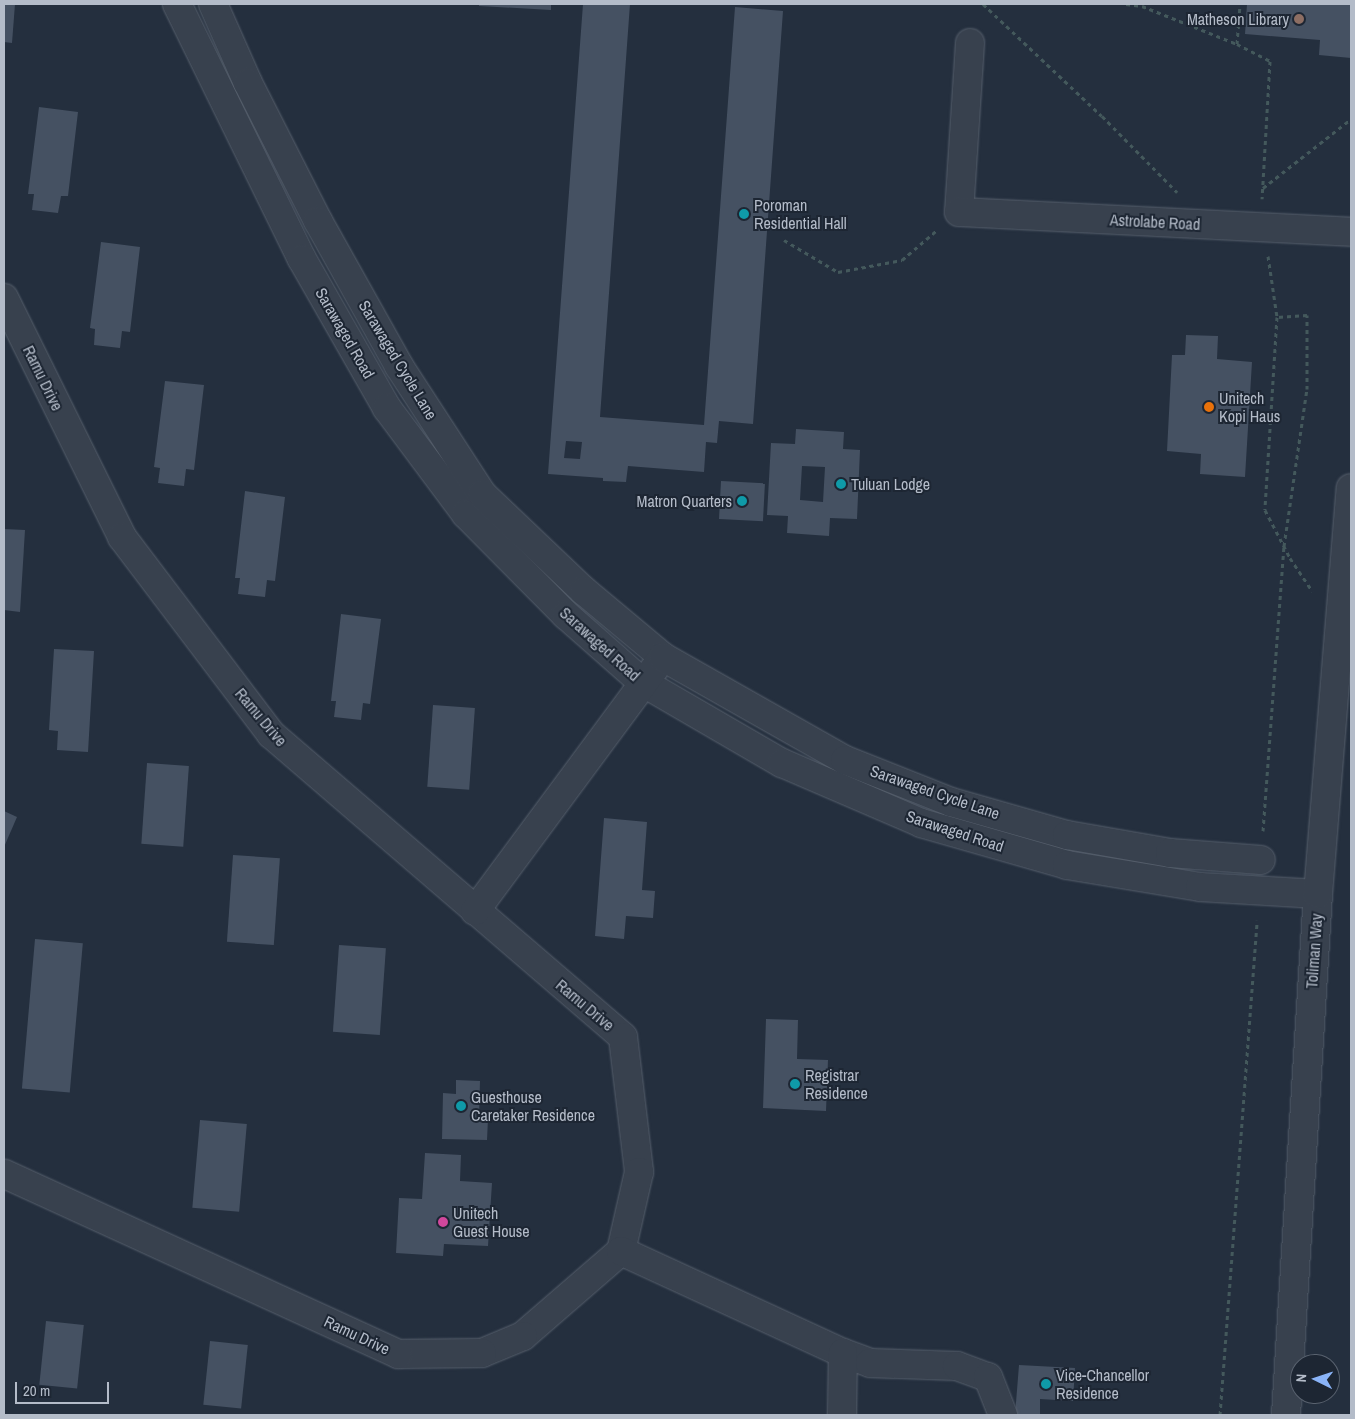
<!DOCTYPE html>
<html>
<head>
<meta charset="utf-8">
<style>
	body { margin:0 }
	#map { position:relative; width:1355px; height:1419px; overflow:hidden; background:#242f3e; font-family:"Archivo Narrow",sans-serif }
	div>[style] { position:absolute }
	.building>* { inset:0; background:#455162; transform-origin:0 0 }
	.path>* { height:3px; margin-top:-1.5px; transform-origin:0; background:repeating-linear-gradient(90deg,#44595c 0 4px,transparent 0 8px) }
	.roads { filter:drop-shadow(0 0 1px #565f6c) drop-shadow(0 0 1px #565f6c) }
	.minor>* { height:28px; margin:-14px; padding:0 14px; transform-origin:14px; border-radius:14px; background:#38414e }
	.dots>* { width:14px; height:14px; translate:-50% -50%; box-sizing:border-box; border:2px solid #1d2633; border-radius:50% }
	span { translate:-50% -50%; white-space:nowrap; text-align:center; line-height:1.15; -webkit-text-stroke:4px #1d2633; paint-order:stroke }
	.poi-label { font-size:16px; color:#b4bcc9 }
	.right { translate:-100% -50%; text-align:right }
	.left { translate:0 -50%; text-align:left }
	.street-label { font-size:16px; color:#b4bcc9 }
	.frame { position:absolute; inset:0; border:5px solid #b4bcc9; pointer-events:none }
	.north { position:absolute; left:1290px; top:1354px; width:50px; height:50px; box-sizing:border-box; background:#1d2633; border:1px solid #59626f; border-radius:50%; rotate:274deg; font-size:14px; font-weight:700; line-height:20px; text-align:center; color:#b4bcc9 }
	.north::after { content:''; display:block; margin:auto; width:18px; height:22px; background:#8ab4f8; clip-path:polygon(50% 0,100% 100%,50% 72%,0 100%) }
	.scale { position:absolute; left:15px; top:1382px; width:94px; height:22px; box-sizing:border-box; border:2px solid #b4bcc9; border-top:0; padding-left:6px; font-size:15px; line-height:18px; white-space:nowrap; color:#b4bcc9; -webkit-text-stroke:4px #1d2633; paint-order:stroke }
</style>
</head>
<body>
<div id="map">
	<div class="building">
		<div style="clip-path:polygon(4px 4px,15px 4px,12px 43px,4px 42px)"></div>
		<div style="clip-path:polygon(479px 4px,551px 4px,551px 10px,479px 6px)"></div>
		<div style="clip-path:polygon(evenodd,583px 4px,630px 4px,600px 417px,704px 425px,735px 7px,783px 11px,753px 424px,719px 421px,717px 443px,706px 442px,704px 472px,628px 466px,626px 482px,603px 481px,603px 478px,548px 474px,583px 4px,566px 441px,582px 442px,580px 459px,564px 458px,566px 441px)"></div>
		<div style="clip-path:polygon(1247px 4px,1351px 4px,1351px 58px,1319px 55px,1320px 40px,1245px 34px)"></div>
		<div style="clip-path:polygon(39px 107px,78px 112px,68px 196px,61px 196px,58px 213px,32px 210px,34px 194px,28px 194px)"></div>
		<div style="clip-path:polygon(101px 242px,140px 247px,130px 332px,122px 331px,120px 348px,94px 345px,95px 329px,90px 328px)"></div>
		<div style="clip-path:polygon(1186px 335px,1218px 336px,1217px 359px,1252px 362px,1245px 477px,1200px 474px,1201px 454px,1167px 451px,1172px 355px,1185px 355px)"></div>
		<div style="clip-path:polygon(165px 381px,204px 385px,194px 470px,186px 469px,184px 486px,158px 483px,160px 468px,154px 467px)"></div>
		<div style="clip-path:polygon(evenodd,796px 429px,844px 432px,843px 449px,860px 450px,857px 519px,830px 518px,829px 536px,787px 533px,788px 516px,767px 515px,771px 443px,795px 444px,796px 429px,802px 466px,825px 467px,823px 502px,800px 500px,802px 466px)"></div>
		<div style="left:721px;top:481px;width:44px;height:38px;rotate:3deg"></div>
		<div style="clip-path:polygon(245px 491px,285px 497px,275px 581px,267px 580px,265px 597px,238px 594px,240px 578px,235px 578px)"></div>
		<div style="clip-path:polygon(4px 529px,25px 530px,20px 612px,4px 610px)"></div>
		<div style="clip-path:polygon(341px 614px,381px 619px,370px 704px,363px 703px,361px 720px,334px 717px,336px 701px,331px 701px)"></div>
		<div style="clip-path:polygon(54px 649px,94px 651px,88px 752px,57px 750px,58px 731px,49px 730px)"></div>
		<div style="left:433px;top:705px;width:42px;height:82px;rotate:4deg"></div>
		<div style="left:147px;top:763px;width:42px;height:81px;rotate:4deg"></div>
		<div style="clip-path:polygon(4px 811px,17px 817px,4px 847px)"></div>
		<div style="clip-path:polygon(604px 818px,647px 822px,642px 890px,655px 891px,653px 918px,626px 916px,624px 939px,595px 936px)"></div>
		<div style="left:233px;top:855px;width:47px;height:87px;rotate:4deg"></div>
		<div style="left:35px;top:939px;width:48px;height:150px;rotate:5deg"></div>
		<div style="left:339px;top:945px;width:47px;height:87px;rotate:4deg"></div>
		<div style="clip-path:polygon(766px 1019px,798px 1020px,797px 1059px,828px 1060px,826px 1111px,763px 1108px)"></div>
		<div style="clip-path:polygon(456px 1080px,480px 1081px,479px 1119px,488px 1119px,487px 1140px,442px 1139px,443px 1093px,456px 1094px)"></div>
		<div style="left:200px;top:1120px;width:47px;height:88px;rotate:5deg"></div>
		<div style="clip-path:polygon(425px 1153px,461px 1155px,460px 1181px,492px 1183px,488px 1246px,444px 1244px,443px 1256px,396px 1253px,399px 1198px,422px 1199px)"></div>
		<div style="left:46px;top:1321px;width:38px;height:64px;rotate:6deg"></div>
		<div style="left:210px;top:1341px;width:38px;height:64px;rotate:6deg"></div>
		<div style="clip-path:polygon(1019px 1365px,1075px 1368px,1073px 1401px,1040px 1399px,1040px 1415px,1015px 1415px)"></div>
	</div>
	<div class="path">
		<div style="left:983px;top:4px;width:163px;rotate:43.3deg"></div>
		<div style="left:1102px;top:116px;width:107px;rotate:45.4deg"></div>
		<div style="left:1126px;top:4px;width:16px;rotate:7deg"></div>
		<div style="left:1142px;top:6px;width:102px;rotate:21.8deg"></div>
		<div style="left:1237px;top:44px;width:37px;rotate:27deg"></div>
		<div style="left:1270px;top:61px;width:138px;rotate:93.3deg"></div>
		<div style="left:1237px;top:44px;width:40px;rotate:-85.7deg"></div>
		<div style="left:1263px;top:188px;width:112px;rotate:-38.1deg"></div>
		<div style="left:784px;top:240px;width:63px;rotate:30.7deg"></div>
		<div style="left:838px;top:272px;width:65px;rotate:-10.6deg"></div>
		<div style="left:902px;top:260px;width:46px;rotate:-40.6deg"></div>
		<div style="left:1268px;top:256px;width:62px;rotate:81.6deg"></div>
		<div style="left:1277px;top:317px;width:193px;rotate:93.6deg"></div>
		<div style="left:1265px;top:510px;width:54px;rotate:62.5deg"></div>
		<div style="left:1290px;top:558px;width:40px;rotate:56deg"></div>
		<div style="left:1263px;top:831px;width:286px;rotate:-85.8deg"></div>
		<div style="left:1284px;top:546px;width:159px;rotate:-81.7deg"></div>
		<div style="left:1307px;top:389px;width:74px;rotate:-90deg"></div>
		<div style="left:1307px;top:315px;width:30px;rotate:176deg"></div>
		<div style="left:1220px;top:1415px;width:496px;rotate:-85.7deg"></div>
	</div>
	<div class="roads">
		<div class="minor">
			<div style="left:177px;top:4px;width:284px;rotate:63.9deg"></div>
			<div style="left:302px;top:259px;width:172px;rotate:60.3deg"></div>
			<div style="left:387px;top:408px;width:132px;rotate:53.3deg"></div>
			<div style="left:466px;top:514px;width:142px;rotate:45.3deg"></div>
			<div style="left:566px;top:615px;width:101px;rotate:41.4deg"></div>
			<div style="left:642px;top:682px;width:162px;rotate:30.1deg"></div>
			<div style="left:782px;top:763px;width:151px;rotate:23.3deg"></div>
			<div style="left:921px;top:823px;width:152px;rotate:16deg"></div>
			<div style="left:1067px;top:865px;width:135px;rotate:9.4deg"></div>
			<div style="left:1200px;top:887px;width:118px;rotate:3.4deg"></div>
			<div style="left:213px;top:4px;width:86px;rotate:66.1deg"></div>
			<div style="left:248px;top:83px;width:155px;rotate:63.1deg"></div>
			<div style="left:318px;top:221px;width:166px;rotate:60.8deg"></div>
			<div style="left:399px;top:366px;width:153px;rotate:57deg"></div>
			<div style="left:482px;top:494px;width:141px;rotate:43.6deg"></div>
			<div style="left:584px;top:591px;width:103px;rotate:39.9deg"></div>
			<div style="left:970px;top:43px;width:169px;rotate:93.7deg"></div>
			<div style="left:959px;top:212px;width:393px;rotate:2.9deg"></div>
			<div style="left:4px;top:298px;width:267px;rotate:63.7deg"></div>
			<div style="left:122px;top:537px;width:247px;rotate:52.9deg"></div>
			<div style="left:271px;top:734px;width:464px;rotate:40.7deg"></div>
			<div style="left:623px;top:1037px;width:136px;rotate:83.2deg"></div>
			<div style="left:639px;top:1172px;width:81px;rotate:102.8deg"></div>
			<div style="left:621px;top:1251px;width:130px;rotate:139.1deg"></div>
			<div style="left:523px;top:1336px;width:44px;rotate:157.5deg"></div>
			<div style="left:482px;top:1353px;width:84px;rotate:179.3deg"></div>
			<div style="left:398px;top:1354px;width:433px;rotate:-155.4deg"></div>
			<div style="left:475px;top:911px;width:316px;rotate:-53.5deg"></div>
			<div style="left:663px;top:657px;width:209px;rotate:29.5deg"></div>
			<div style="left:845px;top:760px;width:114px;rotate:21.6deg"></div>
			<div style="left:951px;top:802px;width:121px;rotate:15.9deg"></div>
			<div style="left:1067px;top:835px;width:105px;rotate:9.9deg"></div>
			<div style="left:1170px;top:853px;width:91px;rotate:4.4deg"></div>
			<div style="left:621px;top:1251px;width:244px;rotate:24.7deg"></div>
			<div style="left:843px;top:1353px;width:29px;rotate:20deg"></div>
			<div style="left:870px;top:1363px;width:87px;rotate:2deg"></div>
			<div style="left:957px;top:1366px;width:33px;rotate:20deg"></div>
			<div style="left:988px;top:1377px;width:41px;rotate:68.5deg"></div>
			<div style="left:842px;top:1415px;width:62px;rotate:-89.1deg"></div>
			<div style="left:1286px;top:1415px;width:522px;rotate:-86.49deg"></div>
			<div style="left:1318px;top:894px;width:407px;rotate:-85.4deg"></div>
		</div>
	</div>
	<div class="dots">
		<div style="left:1299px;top:19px;background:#8d6e63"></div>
		<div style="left:744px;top:214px;background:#0f9aa8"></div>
		<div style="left:1209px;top:407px;background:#e8710a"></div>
		<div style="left:841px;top:484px;background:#0f9aa8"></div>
		<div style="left:742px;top:501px;background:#0f9aa8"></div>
		<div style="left:795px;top:1084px;background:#0f9aa8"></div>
		<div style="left:461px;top:1106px;background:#0f9aa8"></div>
		<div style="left:443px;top:1222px;background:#d1479c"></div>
		<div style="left:1046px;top:1384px;background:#0f9aa8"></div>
	</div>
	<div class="poi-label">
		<span class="right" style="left:1289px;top:19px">Matheson Library</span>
		<span class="left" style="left:754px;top:214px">Poroman<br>Residential Hall</span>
		<span class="left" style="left:1219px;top:407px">Unitech<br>Kopi Haus</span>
		<span class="left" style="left:851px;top:484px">Tuluan Lodge</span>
		<span class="right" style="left:732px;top:501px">Matron Quarters</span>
		<span class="left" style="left:805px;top:1084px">Registrar<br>Residence</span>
		<span class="left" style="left:471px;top:1106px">Guesthouse<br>Caretaker Residence</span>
		<span class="left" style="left:453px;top:1222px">Unitech<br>Guest House</span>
		<span class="left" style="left:1056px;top:1384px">Vice-Chancellor<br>Residence</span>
	</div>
	<div class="street-label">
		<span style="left:1155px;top:222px;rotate:3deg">Astrolabe Road</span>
		<span style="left:345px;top:333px;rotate:60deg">Sarawaged Road</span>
		<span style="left:398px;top:360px;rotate:59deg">Sarawaged Cycle Lane</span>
		<span style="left:43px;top:378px;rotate:64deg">Ramu Drive</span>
		<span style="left:600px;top:644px;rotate:42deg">Sarawaged Road</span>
		<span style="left:261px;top:717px;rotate:50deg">Ramu Drive</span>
		<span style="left:935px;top:792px;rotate:19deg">Sarawaged Cycle Lane</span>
		<span style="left:955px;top:831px;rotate:18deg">Sarawaged Road</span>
		<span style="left:1314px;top:951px;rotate:-86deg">Toliman Way</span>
		<span style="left:585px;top:1005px;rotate:40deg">Ramu Drive</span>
		<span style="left:357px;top:1335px;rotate:25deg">Ramu Drive</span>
	</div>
	<div class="frame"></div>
	<div class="north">N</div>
	<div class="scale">20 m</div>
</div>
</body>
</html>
